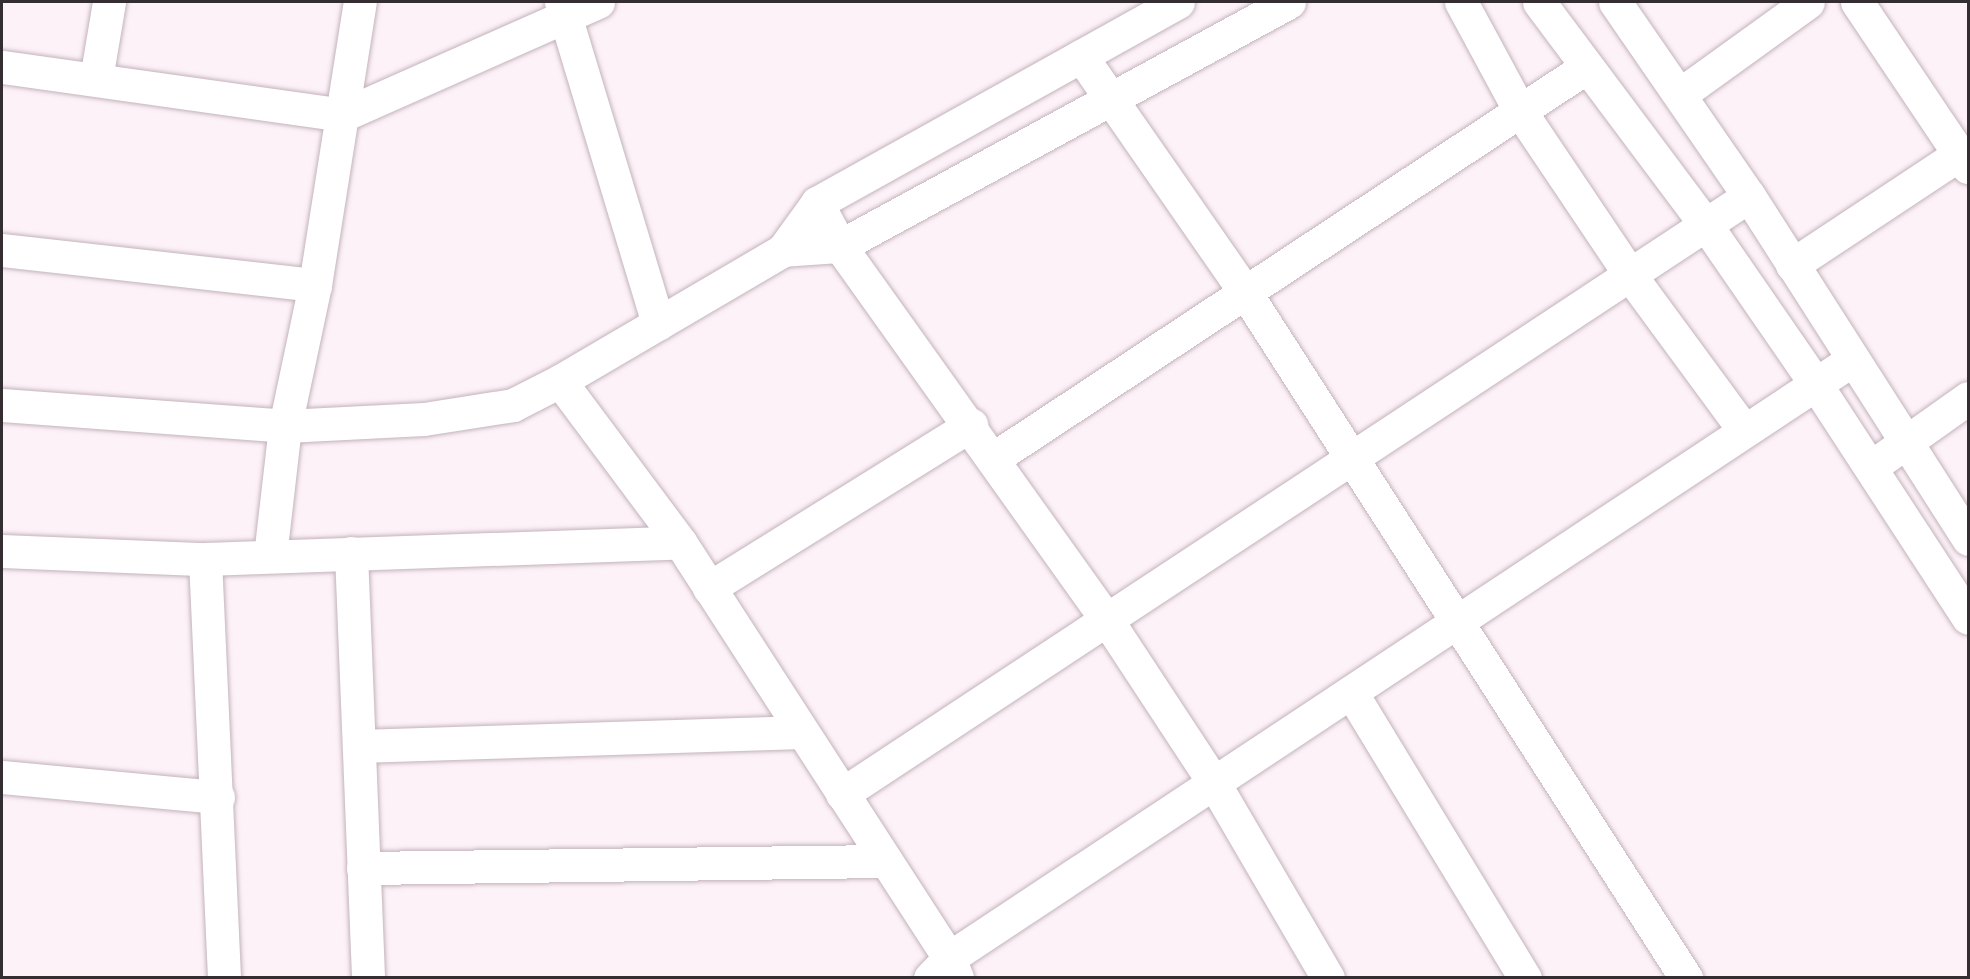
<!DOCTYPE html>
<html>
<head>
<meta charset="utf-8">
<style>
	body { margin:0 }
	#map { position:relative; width:1970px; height:979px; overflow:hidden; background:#fdf2f8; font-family:"Roboto Condensed",sans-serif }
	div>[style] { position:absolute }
	.roads { filter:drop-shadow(0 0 2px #c3b2bc) drop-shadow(0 0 2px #c3b2bc) }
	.minor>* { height:33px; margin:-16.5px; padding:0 16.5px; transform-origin:16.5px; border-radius:16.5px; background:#fff }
	.major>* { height:33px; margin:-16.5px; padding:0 16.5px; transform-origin:16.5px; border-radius:16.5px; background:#fff }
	span { translate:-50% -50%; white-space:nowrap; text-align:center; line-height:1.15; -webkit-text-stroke:6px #fff; paint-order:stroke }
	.frame { position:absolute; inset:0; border:3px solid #342d31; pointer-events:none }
</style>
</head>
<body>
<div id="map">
	<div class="roads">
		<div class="minor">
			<div style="left:561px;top:2px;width:336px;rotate:73.2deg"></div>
			<div style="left:1461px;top:2px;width:124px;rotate:61.6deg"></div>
			<div style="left:1520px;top:111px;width:197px;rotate:56.1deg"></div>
			<div style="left:1630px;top:275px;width:192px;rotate:53.7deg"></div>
			<div style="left:1857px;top:2px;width:199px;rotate:56.1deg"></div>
			<div style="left:1081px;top:56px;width:287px;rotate:55.2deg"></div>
			<div style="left:1245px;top:292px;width:816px;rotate:57.26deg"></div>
			<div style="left:2px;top:67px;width:344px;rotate:8deg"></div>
			<div style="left:343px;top:115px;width:279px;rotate:-23.9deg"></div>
			<div style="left:96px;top:79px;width:78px;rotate:-80.4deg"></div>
			<div style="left:1682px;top:93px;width:155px;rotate:-35.8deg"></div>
			<div style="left:817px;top:203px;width:49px;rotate:61.9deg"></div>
			<div style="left:840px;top:246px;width:460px;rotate:54.5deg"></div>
			<div style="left:1107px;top:620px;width:195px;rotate:56.7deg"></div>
			<div style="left:1214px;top:783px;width:226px;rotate:59.7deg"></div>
			<div style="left:2px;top:250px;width:315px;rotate:6.4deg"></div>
			<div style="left:783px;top:250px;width:57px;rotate:-4deg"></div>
			<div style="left:840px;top:246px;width:511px;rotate:-28.52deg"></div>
			<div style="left:1792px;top:265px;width:201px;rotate:-33.5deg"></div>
			<div style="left:560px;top:381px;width:201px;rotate:53.3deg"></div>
			<div style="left:680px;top:542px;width:495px;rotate:57.1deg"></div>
			<div style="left:949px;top:958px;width:22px;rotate:68deg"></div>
			<div style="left:2px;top:405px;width:284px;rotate:4.2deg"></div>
			<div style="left:285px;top:426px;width:139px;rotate:-2.9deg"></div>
			<div style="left:424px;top:419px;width:90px;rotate:-8.9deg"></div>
			<div style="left:513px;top:405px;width:53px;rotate:-27.1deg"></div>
			<div style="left:560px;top:381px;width:259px;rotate:-30.4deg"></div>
			<div style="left:783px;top:250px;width:58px;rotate:-54.1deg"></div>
			<div style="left:817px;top:203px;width:413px;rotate:-29.1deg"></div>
			<div style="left:994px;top:458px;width:708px;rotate:-33.42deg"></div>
			<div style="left:1871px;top:467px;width:119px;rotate:-35.4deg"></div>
			<div style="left:2px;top:551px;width:203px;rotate:2.3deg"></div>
			<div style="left:205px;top:559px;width:475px;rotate:-2deg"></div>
			<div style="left:351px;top:553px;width:425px;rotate:87.7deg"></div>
			<div style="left:270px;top:556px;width:131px;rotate:-83.4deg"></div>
			<div style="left:285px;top:426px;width:144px;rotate:-78deg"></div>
			<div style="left:315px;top:285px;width:287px;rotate:-81deg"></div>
			<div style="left:205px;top:559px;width:419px;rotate:87.4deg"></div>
			<div style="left:709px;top:588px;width:309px;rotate:-31.9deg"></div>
			<div style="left:1351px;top:692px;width:335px;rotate:58.7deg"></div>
			<div style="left:359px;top:746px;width:443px;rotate:-1.8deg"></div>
			<div style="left:2px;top:777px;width:217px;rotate:5.3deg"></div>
			<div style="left:842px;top:794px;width:1086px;rotate:-33.4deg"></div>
			<div style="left:363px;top:868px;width:523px;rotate:-0.77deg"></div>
			<div style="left:930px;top:978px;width:28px;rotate:-46deg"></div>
			<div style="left:949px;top:958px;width:1083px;rotate:-33.51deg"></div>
		</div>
		<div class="major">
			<div style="left:1539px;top:2px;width:279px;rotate:53.2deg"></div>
			<div style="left:1706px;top:225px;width:192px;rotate:55.4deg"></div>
			<div style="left:1815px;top:383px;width:280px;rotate:56.9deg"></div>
			<div style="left:1615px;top:2px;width:236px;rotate:55.4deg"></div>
			<div style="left:1749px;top:196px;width:407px;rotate:57.4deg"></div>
		</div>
	</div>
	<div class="frame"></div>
</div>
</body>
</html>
